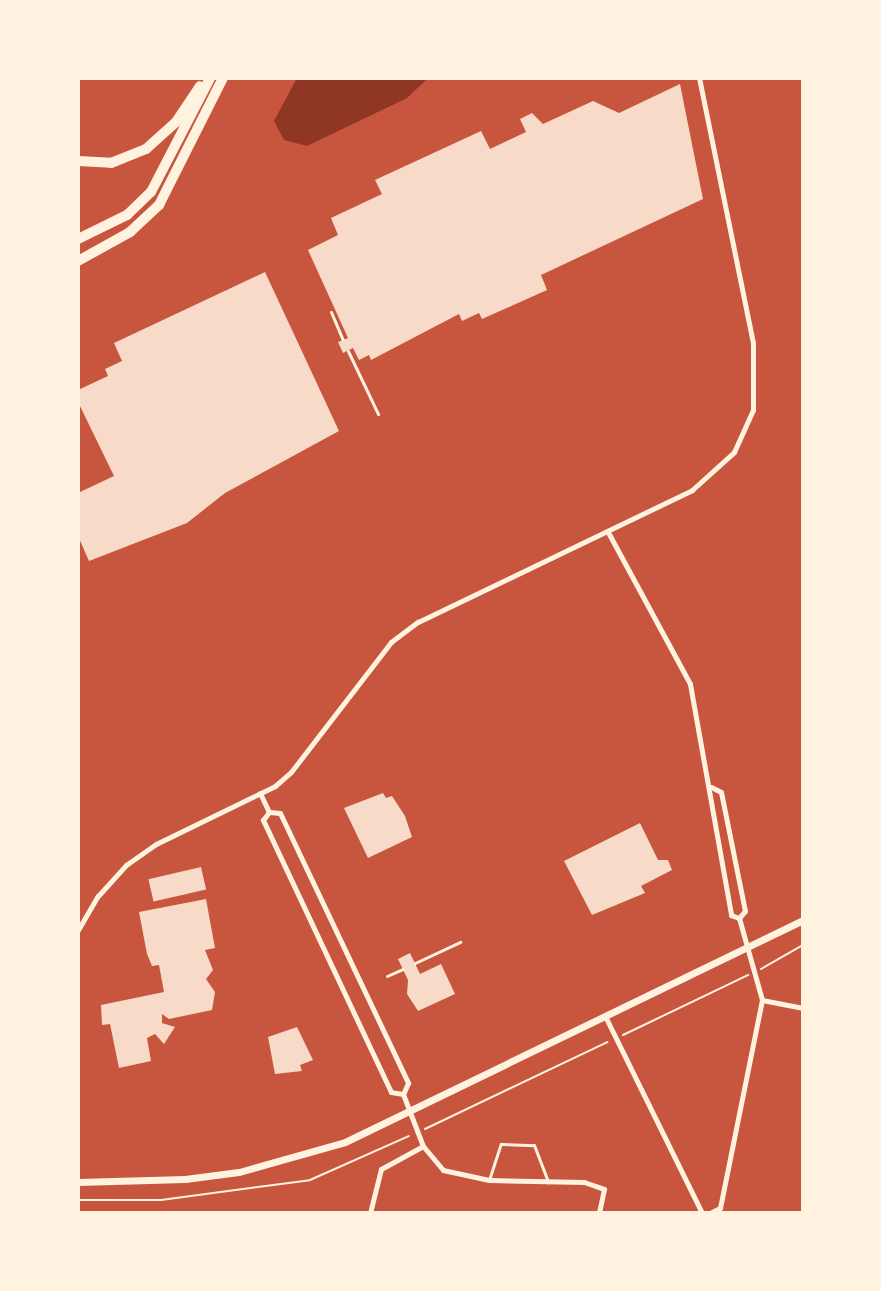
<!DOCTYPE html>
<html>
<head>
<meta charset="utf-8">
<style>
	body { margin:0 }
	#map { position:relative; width:881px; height:1291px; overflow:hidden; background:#c8553d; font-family:Karla,sans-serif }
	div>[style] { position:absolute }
	.water>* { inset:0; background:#8f3625 }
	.building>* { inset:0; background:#f7dbc8; transform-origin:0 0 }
	.path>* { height:2px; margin:-1px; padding:0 1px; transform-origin:1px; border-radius:1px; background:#fff3e0 }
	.service>* { height:3px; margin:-1.5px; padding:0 1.5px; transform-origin:1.5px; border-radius:1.5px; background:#fff3e0 }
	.minor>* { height:5px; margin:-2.5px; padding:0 2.5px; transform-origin:2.5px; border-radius:2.5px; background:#fff3e0 }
	.tertiary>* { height:7px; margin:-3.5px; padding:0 3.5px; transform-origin:3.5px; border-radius:3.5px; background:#fff3e0 }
	.motorway>* { height:10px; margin:-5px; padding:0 5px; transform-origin:5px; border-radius:5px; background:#fff3e0 }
	span { translate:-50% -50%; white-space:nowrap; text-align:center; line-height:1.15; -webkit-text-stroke:4.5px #fff3e0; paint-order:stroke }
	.frame { position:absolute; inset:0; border:80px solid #fff3e0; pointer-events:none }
</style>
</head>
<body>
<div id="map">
	<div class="water">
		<div style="clip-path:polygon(297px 78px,428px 78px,407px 98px,307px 146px,284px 140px,274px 121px)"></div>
	</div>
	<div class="building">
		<div style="clip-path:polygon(680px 84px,703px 199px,541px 275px,547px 290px,482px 319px,479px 313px,462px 321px,459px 314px,371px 360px,369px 355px,359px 360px,353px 348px,343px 353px,338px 342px,348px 338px,308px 250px,338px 235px,331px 218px,382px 194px,375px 180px,481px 131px,490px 149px,526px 132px,520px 119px,532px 113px,543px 124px,593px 101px,619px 113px)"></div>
		<div style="clip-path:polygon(265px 272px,339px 431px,225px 493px,187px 523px,89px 561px,78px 536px,78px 493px,114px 476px,78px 402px,78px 390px,108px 376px,105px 369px,122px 361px,114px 343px)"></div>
		<div style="clip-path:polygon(383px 793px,386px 798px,392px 796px,405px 816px,412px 837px,368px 858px,344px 808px)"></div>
		<div style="clip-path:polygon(640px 823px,658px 860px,668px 860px,672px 870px,641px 886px,645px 893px,592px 915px,564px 861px)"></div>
		<div style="left:201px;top:867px;width:23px;height:54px;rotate:77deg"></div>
		<div style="clip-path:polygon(206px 899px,215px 948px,205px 950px,213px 970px,206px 979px,215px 992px,212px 1010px,169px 1019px,162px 1014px,162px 1023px,175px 1027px,164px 1044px,155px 1034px,147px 1038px,151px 1061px,119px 1068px,110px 1024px,102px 1025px,101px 1005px,164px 992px,159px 965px,152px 966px,147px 954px,139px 912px)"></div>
		<div style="clip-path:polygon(410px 953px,420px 974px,441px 964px,455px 994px,418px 1011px,407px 994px,408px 980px,398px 959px)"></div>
		<div style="clip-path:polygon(297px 1027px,313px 1060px,300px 1065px,302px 1071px,275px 1074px,268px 1037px)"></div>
	</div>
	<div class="path">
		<div style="left:761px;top:969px;width:48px;rotate:-29.7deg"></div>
		<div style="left:623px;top:1035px;width:139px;rotate:-25.6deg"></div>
		<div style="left:425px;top:1129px;width:202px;rotate:-25.5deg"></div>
		<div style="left:78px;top:1200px;width:83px"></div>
		<div style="left:161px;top:1200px;width:150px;rotate:-7.6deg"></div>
		<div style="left:310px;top:1180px;width:108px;rotate:-24deg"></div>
	</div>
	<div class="service">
		<div style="left:331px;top:312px;width:30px;rotate:67deg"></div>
		<div style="left:348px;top:351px;width:70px;rotate:64.5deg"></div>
		<div style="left:415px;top:963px;width:50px;rotate:-25deg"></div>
		<div style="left:387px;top:976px;width:17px;rotate:-24deg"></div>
		<div style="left:489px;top:1180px;width:38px;rotate:-72deg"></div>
		<div style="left:501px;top:1144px;width:33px;rotate:2deg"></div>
		<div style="left:534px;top:1145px;width:40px;rotate:69deg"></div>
	</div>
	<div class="minor">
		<div style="left:609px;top:534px;width:170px;rotate:61.6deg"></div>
		<div style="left:690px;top:684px;width:235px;rotate:79.9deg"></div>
		<div style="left:731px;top:915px;width:9px;rotate:21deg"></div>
		<div style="left:739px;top:918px;width:9px;rotate:-49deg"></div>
		<div style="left:745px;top:911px;width:121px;rotate:-101.4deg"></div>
		<div style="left:721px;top:792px;width:11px;rotate:-153deg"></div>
		<div style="left:260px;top:793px;width:21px;rotate:65deg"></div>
		<div style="left:269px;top:812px;width:11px;rotate:5deg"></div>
		<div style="left:280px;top:813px;width:299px;rotate:64.6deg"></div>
		<div style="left:408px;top:1083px;width:12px;rotate:114deg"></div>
		<div style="left:403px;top:1094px;width:12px;rotate:-171deg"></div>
		<div style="left:391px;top:1092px;width:301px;rotate:-115.2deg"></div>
		<div style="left:263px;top:820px;width:10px;rotate:-53deg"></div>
		<div style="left:739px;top:918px;width:85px;rotate:74.3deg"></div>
		<div style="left:762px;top:1000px;width:42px;rotate:11deg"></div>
		<div style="left:78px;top:930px;width:39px;rotate:-60deg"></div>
		<div style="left:98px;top:896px;width:42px;rotate:-47.9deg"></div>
		<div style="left:126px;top:865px;width:37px;rotate:-35deg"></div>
		<div style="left:156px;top:844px;width:132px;rotate:-26deg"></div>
		<div style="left:275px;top:786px;width:21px;rotate:-41deg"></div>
		<div style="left:291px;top:772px;width:164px;rotate:-52.4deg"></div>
		<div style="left:391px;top:642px;width:34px;rotate:-37deg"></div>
		<div style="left:418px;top:622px;width:304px;rotate:-25.7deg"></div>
		<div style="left:692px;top:490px;width:57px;rotate:-42.1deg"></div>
		<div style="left:734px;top:452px;width:46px;rotate:-65.7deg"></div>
		<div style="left:753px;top:410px;width:67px;rotate:-90deg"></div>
		<div style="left:753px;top:343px;width:270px;rotate:-101.5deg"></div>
		<div style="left:606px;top:1018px;width:217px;rotate:63.8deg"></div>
		<div style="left:403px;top:1094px;width:56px;rotate:69deg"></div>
		<div style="left:423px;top:1146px;width:31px;rotate:50deg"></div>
		<div style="left:443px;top:1170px;width:47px;rotate:12.3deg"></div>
		<div style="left:489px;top:1180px;width:95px;rotate:1.2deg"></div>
		<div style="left:584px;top:1182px;width:21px;rotate:19deg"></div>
		<div style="left:604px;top:1189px;width:25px;rotate:102deg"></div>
		<div style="left:370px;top:1213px;width:45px;rotate:-76deg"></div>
		<div style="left:381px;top:1169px;width:48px;rotate:-28.7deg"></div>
		<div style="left:710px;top:1213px;width:11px;rotate:-27deg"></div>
		<div style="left:720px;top:1208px;width:212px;rotate:-78.6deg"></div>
	</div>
	<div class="tertiary">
		<div style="left:78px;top:1182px;width:107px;rotate:-1.6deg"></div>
		<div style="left:185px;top:1179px;width:54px;rotate:-7.4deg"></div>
		<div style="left:239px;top:1172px;width:110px;rotate:-15.8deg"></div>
		<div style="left:345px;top:1142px;width:509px;rotate:-25.86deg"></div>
	</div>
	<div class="motorway">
		<div style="left:78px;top:161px;width:33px;rotate:3deg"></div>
		<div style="left:111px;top:163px;width:38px;rotate:-22deg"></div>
		<div style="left:146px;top:149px;width:40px;rotate:-42deg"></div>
		<div style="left:176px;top:122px;width:43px;rotate:-56.3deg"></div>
		<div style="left:78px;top:239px;width:55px;rotate:-26.1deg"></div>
		<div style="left:127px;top:215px;width:33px;rotate:-44deg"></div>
		<div style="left:151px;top:192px;width:128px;rotate:-62.6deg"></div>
		<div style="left:78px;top:261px;width:60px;rotate:-29.1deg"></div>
		<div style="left:130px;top:232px;width:40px;rotate:-43deg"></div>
		<div style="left:159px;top:205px;width:142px;rotate:-63.3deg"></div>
	</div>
	<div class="frame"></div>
</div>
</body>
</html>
